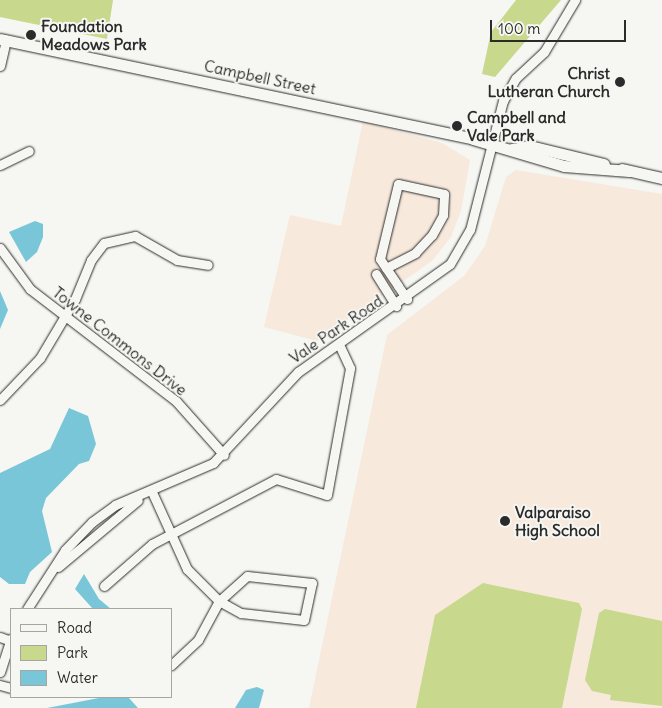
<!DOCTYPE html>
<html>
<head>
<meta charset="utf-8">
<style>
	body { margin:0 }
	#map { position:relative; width:662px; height:708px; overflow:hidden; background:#f6f6f2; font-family:Delius,sans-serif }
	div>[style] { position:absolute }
	.built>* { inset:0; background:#f7e9dc }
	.green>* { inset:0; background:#c8d88c }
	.water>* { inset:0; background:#7ac6d9 }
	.roads { filter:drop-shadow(0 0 1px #2b2b2b) drop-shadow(0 0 1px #2b2b2b) }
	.minor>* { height:9px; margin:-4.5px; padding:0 4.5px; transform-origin:4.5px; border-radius:4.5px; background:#f6f6f2 }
	.major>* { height:11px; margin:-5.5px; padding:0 5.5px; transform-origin:5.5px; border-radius:5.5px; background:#f6f6f2 }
	.dots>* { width:14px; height:14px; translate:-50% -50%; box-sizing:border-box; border:2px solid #f6f6f2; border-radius:50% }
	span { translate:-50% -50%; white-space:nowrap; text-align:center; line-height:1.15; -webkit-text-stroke:4px #f6f6f2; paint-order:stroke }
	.poi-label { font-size:16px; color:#2b2b2b; font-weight:700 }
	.left { translate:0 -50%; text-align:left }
	.right { translate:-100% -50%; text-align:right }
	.street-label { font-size:16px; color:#2b2b2b }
	.legend { position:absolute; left:10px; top:608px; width:162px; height:90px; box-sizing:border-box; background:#f6f6f2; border:1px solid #a5a5a2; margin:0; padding:6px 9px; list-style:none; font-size:15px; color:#2b2b2b }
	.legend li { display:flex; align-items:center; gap:10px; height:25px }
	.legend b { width:25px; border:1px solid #a5a5a2 }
	.scale { position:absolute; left:490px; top:20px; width:136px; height:22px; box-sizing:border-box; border:2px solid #2b2b2b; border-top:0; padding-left:6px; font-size:15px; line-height:18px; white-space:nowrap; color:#2b2b2b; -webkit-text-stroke:4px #f6f6f2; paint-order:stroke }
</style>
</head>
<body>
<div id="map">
	<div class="built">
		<div style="clip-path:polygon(363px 121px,442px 143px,470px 160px,461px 211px,451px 237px,432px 261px,317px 341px,264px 327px,290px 215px,341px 226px)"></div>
		<div style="clip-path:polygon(516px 170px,662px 194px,662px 708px,309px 708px,387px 335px,465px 275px,485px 246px,506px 177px)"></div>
	</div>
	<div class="green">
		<div style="clip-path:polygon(0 0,113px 0,107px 39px,0 17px)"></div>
		<div style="clip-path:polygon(516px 0,561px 0,495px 77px,482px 74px,491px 32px)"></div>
		<div style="clip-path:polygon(483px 583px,579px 603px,582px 609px,562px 708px,416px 708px,435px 615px)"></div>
		<div style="clip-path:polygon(605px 609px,662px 621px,662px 706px,610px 700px,611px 695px,592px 691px,585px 680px,599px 613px)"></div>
	</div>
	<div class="water">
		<div style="clip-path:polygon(35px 221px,43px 224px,43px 237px,37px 252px,26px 262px,9px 232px)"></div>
		<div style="clip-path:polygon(0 291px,8px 310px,0 329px)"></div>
		<div style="clip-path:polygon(69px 408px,88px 416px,96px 444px,89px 461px,79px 464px,46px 498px,42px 511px,52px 552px,30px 572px,25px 584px,9px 584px,0 577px,0 473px,50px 449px)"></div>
		<div style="clip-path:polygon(84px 574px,99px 599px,111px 609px,93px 609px,75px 589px)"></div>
		<div style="clip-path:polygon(257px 687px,264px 690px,259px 708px,235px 708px,246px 690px)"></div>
		<div style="clip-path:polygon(104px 697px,128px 697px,138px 708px,47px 708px)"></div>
	</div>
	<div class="roads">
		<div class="minor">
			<div style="left:0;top:66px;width:27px;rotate:-77deg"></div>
			<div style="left:0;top:165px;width:32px;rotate:-26deg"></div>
			<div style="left:0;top:248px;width:51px;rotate:53.8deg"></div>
			<div style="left:30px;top:289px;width:184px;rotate:37.5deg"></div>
			<div style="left:176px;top:401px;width:72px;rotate:48.4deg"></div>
			<div style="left:386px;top:268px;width:33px;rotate:-27deg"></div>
			<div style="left:415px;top:253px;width:25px;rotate:-47deg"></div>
			<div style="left:432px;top:235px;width:23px;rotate:-61deg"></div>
			<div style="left:443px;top:215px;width:21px;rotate:-87deg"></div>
			<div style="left:444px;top:194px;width:47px;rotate:-167.7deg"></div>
			<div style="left:398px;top:184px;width:77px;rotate:103.5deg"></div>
			<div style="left:380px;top:259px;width:32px;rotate:56deg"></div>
			<div style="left:398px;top:286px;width:16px;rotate:55deg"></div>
			<div style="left:376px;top:274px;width:38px;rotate:58deg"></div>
			<div style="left:0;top:400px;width:58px;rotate:-46.4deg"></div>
			<div style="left:40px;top:358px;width:69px;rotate:-59.3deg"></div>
			<div style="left:75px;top:299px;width:42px;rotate:-67.7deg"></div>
			<div style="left:91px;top:260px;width:21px;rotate:-53deg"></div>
			<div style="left:104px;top:243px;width:32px;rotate:-13deg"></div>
			<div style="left:135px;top:236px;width:48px;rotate:29.7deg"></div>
			<div style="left:177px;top:260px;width:31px;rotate:9deg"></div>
			<div style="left:152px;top:492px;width:85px;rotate:65.6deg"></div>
			<div style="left:187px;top:569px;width:45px;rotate:45deg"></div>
			<div style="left:219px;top:601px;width:25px;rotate:29deg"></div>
			<div style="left:241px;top:613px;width:63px;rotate:6.3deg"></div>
			<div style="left:304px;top:620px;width:38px;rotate:-78deg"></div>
			<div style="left:312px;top:583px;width:65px;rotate:-173.9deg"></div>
			<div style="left:247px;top:576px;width:38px;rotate:138deg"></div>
			<div style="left:219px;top:601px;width:44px;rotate:118.3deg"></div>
			<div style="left:198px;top:640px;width:37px;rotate:137deg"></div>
			<div style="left:58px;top:567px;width:104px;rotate:-39.9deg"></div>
			<div style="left:104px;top:586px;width:64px;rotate:-41.2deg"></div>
			<div style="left:152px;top:544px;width:140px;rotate:-27.7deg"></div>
			<div style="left:276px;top:479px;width:53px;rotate:17.4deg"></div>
			<div style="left:327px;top:495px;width:129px;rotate:-79.7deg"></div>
			<div style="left:350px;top:368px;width:26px;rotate:-115deg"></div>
			<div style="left:27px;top:609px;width:70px;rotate:-57.2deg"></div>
			<div style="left:65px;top:550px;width:39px;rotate:-46deg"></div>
			<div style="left:92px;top:522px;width:29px;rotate:-36deg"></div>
			<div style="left:115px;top:505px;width:107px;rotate:-23.2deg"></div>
			<div style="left:213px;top:463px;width:125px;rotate:-47deg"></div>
			<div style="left:298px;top:372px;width:186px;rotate:-35.4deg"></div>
			<div style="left:450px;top:264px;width:39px;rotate:-60deg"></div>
			<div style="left:470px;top:230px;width:133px;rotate:-75.7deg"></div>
			<div style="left:503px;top:101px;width:26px;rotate:-61deg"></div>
			<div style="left:516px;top:78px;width:38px;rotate:-43deg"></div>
			<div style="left:544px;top:52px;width:61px;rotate:-59.2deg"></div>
			<div style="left:0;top:637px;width:12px;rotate:20deg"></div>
			<div style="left:0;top:672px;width:35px;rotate:-72deg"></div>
			<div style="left:0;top:685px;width:11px;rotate:15deg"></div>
		</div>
		<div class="major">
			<div style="left:0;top:39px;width:483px;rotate:11.9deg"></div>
			<div style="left:473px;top:139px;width:95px;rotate:16.5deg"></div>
			<div style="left:564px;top:166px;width:65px;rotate:4.4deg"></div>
			<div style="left:512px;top:149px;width:18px;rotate:-9deg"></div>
			<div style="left:530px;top:146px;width:76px;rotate:13.7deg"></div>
			<div style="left:622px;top:169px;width:41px;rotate:12.7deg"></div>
		</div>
	</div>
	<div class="dots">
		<div style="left:31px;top:35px;background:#2b2b2b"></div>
		<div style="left:620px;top:82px;background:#2b2b2b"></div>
		<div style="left:457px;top:126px;background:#2b2b2b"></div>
		<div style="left:505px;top:521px;background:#2b2b2b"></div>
	</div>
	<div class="poi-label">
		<span class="left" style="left:41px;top:35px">Foundation<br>Meadows Park</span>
		<span class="right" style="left:610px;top:82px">Christ<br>Lutheran Church</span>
		<span class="left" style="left:467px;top:126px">Campbell and<br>Vale Park</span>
		<span class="left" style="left:515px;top:521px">Valparaiso<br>High School</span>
	</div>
	<div class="street-label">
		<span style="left:260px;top:77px;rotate:12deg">Campbell Street</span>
		<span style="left:336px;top:329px;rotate:-34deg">Vale Park Road</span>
		<span style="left:120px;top:341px;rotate:38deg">Towne Commons Drive</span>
	</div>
	<ul class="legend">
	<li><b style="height:6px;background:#f6f6f2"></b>Road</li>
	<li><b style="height:14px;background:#c8d88c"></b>Park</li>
	<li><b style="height:14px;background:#7ac6d9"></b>Water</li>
	</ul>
	<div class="scale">100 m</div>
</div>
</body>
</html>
